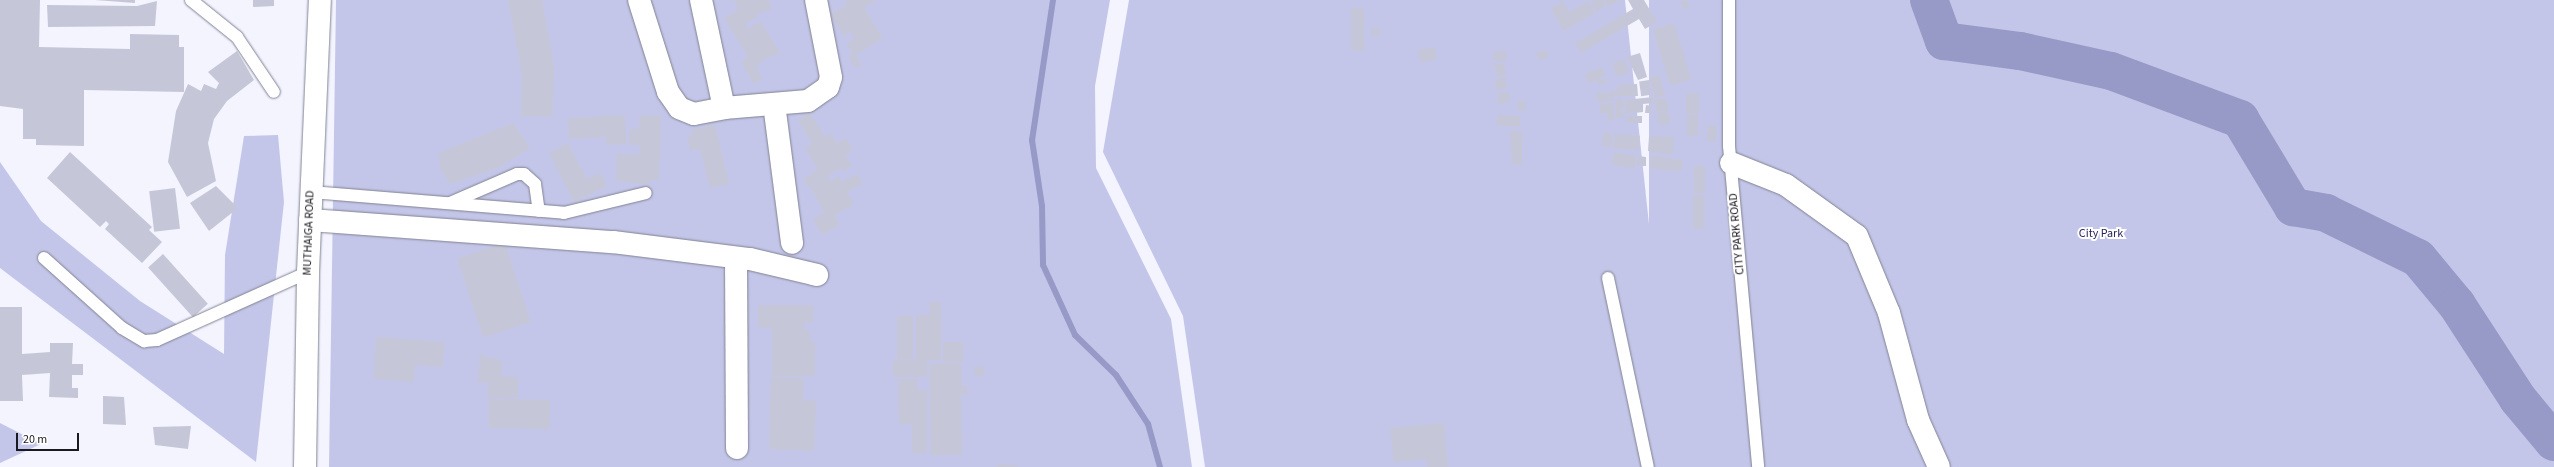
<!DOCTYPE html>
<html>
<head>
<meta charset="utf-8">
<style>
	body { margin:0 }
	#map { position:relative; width:2554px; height:467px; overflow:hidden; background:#f3f4ff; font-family:"Source Sans 3",sans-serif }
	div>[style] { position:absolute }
	.green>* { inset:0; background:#c4c6e9; transform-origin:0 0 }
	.stream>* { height:6px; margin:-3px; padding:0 3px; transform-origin:3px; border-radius:3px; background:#9799c7 }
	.river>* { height:38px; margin:-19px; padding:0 19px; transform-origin:19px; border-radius:19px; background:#9799c7 }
	.building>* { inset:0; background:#c5c7d8; transform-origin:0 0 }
	.roads { filter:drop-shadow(0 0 1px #818393) drop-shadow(0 0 1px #818393) }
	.service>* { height:12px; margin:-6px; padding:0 6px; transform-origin:6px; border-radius:6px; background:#fff }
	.minor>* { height:22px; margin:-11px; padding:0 11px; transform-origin:11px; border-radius:11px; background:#fff }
	.secondary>* { height:22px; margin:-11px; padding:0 11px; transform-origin:11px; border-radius:11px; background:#fff }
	span { translate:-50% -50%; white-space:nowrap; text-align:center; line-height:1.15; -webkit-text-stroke:4px #fff; paint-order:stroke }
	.street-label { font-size:12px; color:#191920 }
	.park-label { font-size:12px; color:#28245c }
	.scale { position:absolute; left:16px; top:433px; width:63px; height:18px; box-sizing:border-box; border:2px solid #191920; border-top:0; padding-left:5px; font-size:12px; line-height:14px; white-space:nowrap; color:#191920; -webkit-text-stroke:3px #fff; paint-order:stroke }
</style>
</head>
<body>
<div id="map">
	<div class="green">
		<div style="clip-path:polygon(336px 0,1110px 0,1095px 86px,1096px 168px,1171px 319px,1192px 467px,329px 467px)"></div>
		<div style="clip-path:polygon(1129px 0,1625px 0,1675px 467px,1205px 467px,1183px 316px,1103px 152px)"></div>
		<div style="left:1649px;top:0;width:905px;height:469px"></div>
		<div style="clip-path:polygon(278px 135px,284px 202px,256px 462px,0 268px,0 162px,41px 221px,140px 301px,224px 354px,225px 255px,244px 136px)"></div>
		<div style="clip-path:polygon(0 423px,41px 444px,0 463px)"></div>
	</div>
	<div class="stream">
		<div style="left:1053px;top:0;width:142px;rotate:98.5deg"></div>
		<div style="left:1032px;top:140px;width:67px;rotate:81.4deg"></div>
		<div style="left:1042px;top:206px;width:59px;rotate:89deg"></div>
		<div style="left:1043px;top:265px;width:77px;rotate:65.4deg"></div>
		<div style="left:1075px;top:335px;width:57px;rotate:44.3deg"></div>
		<div style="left:1116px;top:375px;width:59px;rotate:56.9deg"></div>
		<div style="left:1148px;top:424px;width:45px;rotate:74.4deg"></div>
	</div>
	<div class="river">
		<div style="left:1929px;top:0;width:44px;rotate:69.9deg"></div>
		<div style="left:1944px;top:41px;width:77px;rotate:7.5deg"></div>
		<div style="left:2020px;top:51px;width:93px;rotate:12.4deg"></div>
		<div style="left:2111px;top:71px;width:138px;rotate:20.4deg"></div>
		<div style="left:2240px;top:119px;width:103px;rotate:58.9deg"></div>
		<div style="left:2293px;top:207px;width:34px;rotate:10deg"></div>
		<div style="left:2326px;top:213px;width:102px;rotate:26.1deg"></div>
		<div style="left:2418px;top:258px;width:61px;rotate:50.3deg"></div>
		<div style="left:2457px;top:305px;width:112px;rotate:57deg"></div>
		<div style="left:2518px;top:399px;width:56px;rotate:50.1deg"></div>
	</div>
	<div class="building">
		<div style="clip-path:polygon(0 0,40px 0,39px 47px,130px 49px,130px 34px,179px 35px,179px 47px,184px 47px,184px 92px,84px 90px,84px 146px,36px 145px,36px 139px,23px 139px,23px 109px,0 106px)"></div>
		<div style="clip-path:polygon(95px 0,135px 0,135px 3px)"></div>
		<div style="clip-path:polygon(253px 0,274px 0,274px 6px,253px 7px)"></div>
		<div style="clip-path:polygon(508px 0,542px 0,554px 68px,552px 117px,521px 116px,522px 75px)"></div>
		<div style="clip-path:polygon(734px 0,768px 0,773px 8px,756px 14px,758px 17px,745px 24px,748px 29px,761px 21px,780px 53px,764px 59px,756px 68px,762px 79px,754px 84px,741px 62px,748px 57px,733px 32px,741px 28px,732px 32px,725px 18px,739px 9px)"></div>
		<div style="clip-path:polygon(845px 0,877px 0,864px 8px,883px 38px,856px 55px,862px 65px,856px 68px,848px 57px,853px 54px,846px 44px,854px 39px,850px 32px,844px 36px,830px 15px,847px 4px)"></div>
		<div style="clip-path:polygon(1591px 0,1603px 0,1606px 6px,1596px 12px)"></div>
		<div style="clip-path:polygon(1604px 0,1620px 0,1608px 7px)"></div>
		<div style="clip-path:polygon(1628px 0,1644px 0,1657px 22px,1645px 29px,1639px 19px,1581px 53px,1575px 43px,1633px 9px)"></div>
		<div style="clip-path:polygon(1687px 0,1690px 6px,1684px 10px,1680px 2px)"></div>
		<div style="clip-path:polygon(157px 1px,155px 26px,48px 27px,47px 5px,137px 6px)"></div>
		<div style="clip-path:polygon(1563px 1px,1569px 12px,1589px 1px,1595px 13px,1563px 31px,1551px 8px)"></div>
		<div style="left:1351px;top:8px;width:13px;height:43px"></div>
		<div style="left:1674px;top:23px;width:59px;height:22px;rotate:73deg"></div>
		<div style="left:1371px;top:28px;width:9px;height:8px"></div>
		<div style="left:1435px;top:47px;width:13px;height:17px;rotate:81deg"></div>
		<div style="left:1546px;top:49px;width:8px;height:11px;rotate:67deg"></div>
		<div style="clip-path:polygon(237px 51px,254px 80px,227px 101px,214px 119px,208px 143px,216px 181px,187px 197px,168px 162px,176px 111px,188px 84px,201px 91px,204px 84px,216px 89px,219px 83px,208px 72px)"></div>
		<div style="clip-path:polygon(1494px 51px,1506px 51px,1506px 62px,1493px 60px)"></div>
		<div style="clip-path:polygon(1640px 53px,1647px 77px,1638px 80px,1627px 57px)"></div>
		<div style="left:1624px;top:59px;width:14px;height:13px;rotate:69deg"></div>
		<div style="clip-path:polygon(1493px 63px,1504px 64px,1506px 75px,1498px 77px)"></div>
		<div style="left:1601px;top:67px;width:10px;height:18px;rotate:66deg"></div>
		<div style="left:1659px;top:75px;width:21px;height:10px;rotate:73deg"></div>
		<div style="clip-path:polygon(1505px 77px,1507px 88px,1496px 91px,1495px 79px)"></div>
		<div style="clip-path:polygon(1606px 79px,1607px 84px,1598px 84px,1597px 80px)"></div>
		<div style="left:1649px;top:80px;width:15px;height:10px;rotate:82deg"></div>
		<div style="clip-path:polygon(1637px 84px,1638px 96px,1614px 96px,1614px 101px,1610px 101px,1610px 91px,1618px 91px,1617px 85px)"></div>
		<div style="clip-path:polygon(1509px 92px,1509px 103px,1497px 104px,1499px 93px)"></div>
		<div style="left:1597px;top:92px;width:12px;height:9px;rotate:5deg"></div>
		<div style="left:1686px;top:93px;width:13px;height:21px"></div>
		<div style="clip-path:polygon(1653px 97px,1654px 103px,1643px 104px,1643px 112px,1626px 114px,1625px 100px)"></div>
		<div style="clip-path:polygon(1666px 98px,1669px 110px,1657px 112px,1654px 100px)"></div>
		<div style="left:1623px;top:99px;width:9px;height:8px;rotate:84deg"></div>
		<div style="clip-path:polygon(1525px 100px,1525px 111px,1518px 110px,1518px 101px)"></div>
		<div style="clip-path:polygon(1613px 103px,1615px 120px,1608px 121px,1607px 113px,1600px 113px,1600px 104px)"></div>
		<div style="clip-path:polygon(1646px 105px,1652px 106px,1651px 113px,1645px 113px)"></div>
		<div style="left:1623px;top:109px;width:9px;height:7px;rotate:90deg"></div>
		<div style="clip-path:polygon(1668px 111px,1671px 123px,1659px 126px,1657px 113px)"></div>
		<div style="clip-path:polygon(810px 113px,825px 137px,831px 133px,837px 143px,846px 138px,853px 150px,845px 155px,852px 166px,843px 171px,841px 168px,808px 187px,803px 179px,818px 170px,805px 148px,812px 144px,798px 120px)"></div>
		<div style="clip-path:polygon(625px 115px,626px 144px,606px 145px,606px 137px,569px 139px,568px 118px)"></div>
		<div style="clip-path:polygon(640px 115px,661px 116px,659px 180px,649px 180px,649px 185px,616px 180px,617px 154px,639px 155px,640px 145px,629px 145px,629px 129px,639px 129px)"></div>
		<div style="clip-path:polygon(1498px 115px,1520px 116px,1520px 127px,1496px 125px)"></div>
		<div style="left:1687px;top:115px;width:11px;height:21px"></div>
		<div style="left:1627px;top:116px;width:15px;height:7px"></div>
		<div style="clip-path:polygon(513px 123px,530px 148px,500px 167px,450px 184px,440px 168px,439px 153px)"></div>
		<div style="clip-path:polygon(715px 124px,729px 184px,710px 188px,700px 149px,690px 151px,687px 136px,693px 135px,691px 130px)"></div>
		<div style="left:1708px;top:125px;width:9px;height:16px;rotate:6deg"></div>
		<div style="clip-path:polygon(1510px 131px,1522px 131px,1522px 166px,1512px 164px)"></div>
		<div style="clip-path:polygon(1604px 131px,1612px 135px,1611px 147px,1602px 146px)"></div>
		<div style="left:1614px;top:134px;width:26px;height:14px;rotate:4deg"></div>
		<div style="clip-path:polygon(1649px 136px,1674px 137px,1673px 155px,1648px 151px)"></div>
		<div style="clip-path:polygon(568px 143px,587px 179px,600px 173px,607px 186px,574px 202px,549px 153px)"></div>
		<div style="clip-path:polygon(70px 152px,152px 227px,149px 230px,162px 242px,142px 263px,105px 229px,109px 224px,106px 221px,100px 227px,47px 178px)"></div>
		<div style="left:1614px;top:152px;width:23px;height:13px;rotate:10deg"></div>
		<div style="clip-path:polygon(1638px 156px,1646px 157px,1646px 166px,1637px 166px)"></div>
		<div style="left:1651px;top:156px;width:32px;height:12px;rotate:7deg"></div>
		<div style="left:1694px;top:166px;width:11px;height:27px"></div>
		<div style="clip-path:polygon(857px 174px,863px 184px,847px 192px,854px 204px,835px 215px,840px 225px,822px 235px,813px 219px,824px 212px,810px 187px,828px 176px,831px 181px,839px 176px,842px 182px)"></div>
		<div style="clip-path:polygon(216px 186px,238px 208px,209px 231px,190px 203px)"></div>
		<div style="left:175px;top:188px;width:41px;height:26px;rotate:83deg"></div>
		<div style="left:1693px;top:195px;width:11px;height:34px"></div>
		<div style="left:505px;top:243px;width:83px;height:50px;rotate:72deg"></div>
		<div style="left:163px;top:254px;width:67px;height:20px;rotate:48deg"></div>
		<div style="clip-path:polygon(929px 302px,941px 302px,941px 360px,927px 360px,927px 377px,893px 377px,893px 360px,916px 360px,916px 315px,930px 315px)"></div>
		<div style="clip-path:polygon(758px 305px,813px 305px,813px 322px,804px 322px,804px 330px,810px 330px,810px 342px,815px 342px,815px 376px,772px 376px,772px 328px,758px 328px)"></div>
		<div style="clip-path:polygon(0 307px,22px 307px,22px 354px,50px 352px,50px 343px,73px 343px,72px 364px,83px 364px,83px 375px,72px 375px,72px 388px,78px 388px,78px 398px,49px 397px,50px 373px,22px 375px,23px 401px,0 401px)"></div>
		<div style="left:897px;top:316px;width:16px;height:43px"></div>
		<div style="clip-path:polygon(376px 337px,444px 342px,443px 367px,415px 365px,413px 382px,374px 379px)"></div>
		<div style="left:943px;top:342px;width:20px;height:20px"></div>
		<div style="clip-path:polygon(480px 350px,482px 357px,502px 360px,501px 376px,518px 377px,518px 398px,487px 398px,489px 382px,478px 383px)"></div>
		<div style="clip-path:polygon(961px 363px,962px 386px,967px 386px,968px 395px,961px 394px,962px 455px,931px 455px,929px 364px)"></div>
		<div style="clip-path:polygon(974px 367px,984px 367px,984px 376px,975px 375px)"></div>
		<div style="clip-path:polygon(771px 377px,804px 378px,803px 400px,816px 401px,814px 451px,769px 449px)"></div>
		<div style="clip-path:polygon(898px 379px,918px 379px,918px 390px,927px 390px,927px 453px,912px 453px,912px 424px,899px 424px)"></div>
		<div style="clip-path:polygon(103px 396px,124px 397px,126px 425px,103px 424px)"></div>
		<div style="left:489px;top:399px;width:61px;height:29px;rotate:1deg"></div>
		<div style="clip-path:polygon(1444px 423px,1448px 467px,1427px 467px,1426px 459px,1394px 462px,1390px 428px)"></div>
		<div style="clip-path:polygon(191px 426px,188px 449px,155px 445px,153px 427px)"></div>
		<div style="clip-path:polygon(1001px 464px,1014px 465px,1020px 467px,994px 467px)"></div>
	</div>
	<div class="roads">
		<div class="service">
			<div style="left:191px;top:0;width:59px;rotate:38.8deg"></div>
			<div style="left:237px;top:37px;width:66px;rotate:56.1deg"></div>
			<div style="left:1729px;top:0;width:146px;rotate:90deg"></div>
			<div style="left:1729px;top:146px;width:322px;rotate:84.8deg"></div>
			<div style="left:311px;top:192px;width:254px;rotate:4.7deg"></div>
			<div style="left:564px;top:213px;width:84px;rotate:-13.7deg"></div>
			<div style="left:450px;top:203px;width:73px;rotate:-23.4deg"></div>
			<div style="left:517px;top:174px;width:7px"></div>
			<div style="left:524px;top:174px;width:15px;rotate:42deg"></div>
			<div style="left:535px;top:184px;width:27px;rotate:82deg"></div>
			<div style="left:44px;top:258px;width:105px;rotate:41.9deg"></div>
			<div style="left:122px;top:328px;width:26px;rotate:31deg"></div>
			<div style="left:144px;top:341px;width:13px;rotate:-4deg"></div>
			<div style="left:157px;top:340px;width:166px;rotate:-24.2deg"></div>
			<div style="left:1608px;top:278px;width:193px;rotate:78.1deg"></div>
		</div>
		<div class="minor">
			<div style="left:639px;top:0;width:96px;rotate:72.5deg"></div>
			<div style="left:668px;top:92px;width:19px;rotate:55deg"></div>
			<div style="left:679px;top:108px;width:16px;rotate:22deg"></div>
			<div style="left:694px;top:114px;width:31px;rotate:-11deg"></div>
			<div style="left:724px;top:108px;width:110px;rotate:-102deg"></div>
			<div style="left:774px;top:104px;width:140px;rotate:82.6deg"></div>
			<div style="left:724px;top:108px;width:84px;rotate:-4.8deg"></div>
			<div style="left:808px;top:101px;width:24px;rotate:-35deg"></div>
			<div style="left:828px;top:87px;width:10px;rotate:-73deg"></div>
			<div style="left:831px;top:77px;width:78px;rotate:-101deg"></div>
			<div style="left:1731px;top:163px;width:59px;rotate:21.8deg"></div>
			<div style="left:1786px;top:185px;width:87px;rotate:35.7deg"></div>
			<div style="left:1857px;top:236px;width:83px;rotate:67.4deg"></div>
			<div style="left:1889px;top:313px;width:111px;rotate:74.8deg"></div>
			<div style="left:1918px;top:420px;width:51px;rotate:65.9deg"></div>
			<div style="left:310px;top:220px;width:304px;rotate:4.2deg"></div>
			<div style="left:613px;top:242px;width:138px;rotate:7.1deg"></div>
			<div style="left:750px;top:259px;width:69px;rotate:13.4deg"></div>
			<div style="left:736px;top:258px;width:190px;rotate:89.7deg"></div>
		</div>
		<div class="secondary">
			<div style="left:305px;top:467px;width:195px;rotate:-89.1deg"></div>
			<div style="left:308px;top:272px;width:272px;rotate:-87.5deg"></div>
		</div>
	</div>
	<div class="street-label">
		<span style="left:309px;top:233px;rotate:-88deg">MUTHAIGA ROAD</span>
		<span style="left:1737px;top:234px;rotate:-95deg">CITY PARK ROAD</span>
	</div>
	<div class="park-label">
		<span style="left:2101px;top:234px">City Park</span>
	</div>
	<div class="scale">20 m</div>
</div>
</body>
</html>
